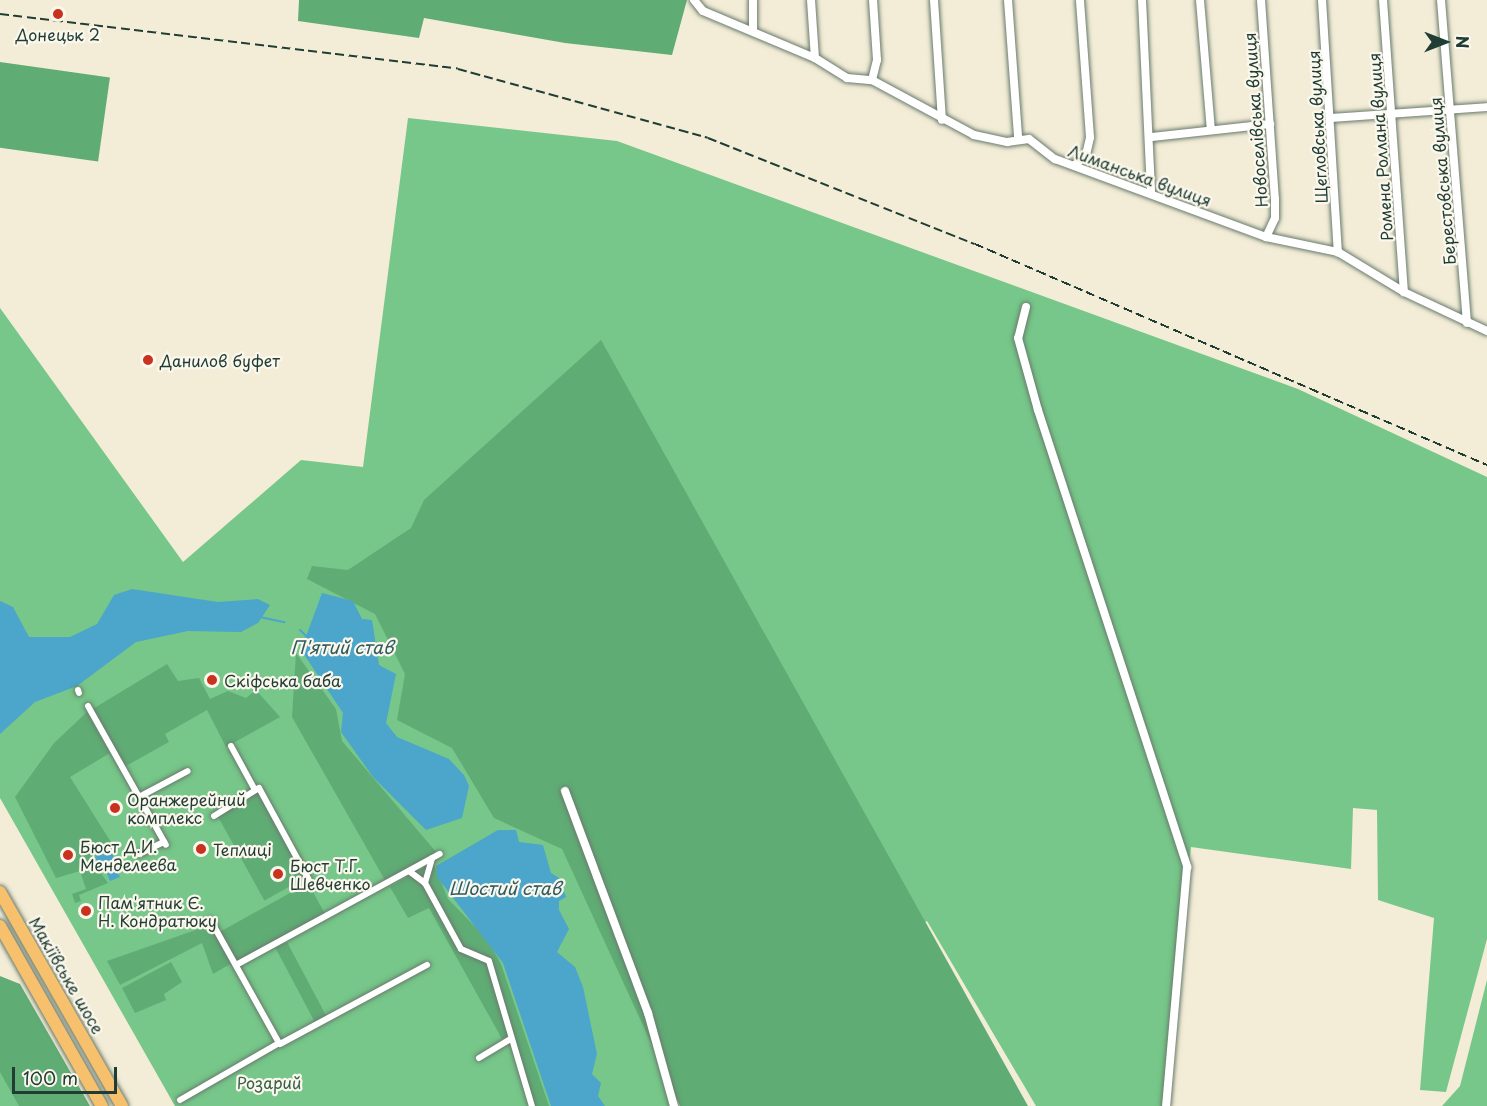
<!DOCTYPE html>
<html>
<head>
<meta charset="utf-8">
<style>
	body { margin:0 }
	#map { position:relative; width:1487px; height:1106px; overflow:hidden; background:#f3edd7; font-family:"Playpen Sans",sans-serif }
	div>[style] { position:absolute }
	.green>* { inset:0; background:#76c789 }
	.forest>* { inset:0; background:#60ac75; transform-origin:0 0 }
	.water>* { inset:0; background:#4ca5ca }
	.stream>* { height:2px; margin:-1px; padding:0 1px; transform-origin:1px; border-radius:1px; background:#4ca5ca }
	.roads { filter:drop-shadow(0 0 2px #697b6d) drop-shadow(0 0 2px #697b6d) }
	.pedestrian>* { height:6px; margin:-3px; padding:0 3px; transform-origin:3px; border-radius:3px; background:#fff }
	.minor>* { height:8px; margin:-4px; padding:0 4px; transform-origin:4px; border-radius:4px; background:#fff }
	.primary>* { height:12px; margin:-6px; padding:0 6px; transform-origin:6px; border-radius:6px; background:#f7c06c }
	.rail>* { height:2px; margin-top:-1px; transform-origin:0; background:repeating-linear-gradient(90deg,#1f3d34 0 9px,transparent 0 13.5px) }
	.dots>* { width:16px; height:16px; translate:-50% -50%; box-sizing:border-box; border:3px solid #fbf7ec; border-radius:50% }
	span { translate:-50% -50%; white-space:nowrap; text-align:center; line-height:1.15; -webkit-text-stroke:4.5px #fbf7ec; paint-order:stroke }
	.poi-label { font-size:16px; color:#1f3d34 }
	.left { translate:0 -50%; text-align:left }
	.street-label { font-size:16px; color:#1f3d34 }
	.park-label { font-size:16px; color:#356049 }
	.water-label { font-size:18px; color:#2c5c61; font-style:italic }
	.north { position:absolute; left:1415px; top:12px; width:60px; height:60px; -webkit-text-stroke:4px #fbf7ec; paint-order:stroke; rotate:90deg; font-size:16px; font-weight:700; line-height:24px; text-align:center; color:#1f3d34 }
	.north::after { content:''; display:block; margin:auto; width:21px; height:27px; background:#1f3d34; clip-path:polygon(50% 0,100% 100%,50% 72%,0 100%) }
	.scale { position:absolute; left:12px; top:1067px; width:105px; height:27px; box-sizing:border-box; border:3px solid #1f3d34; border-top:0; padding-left:8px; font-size:18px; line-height:21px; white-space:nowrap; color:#1f3d34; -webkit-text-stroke:4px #fbf7ec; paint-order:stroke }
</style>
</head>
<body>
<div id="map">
	<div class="green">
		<div style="clip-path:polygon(408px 118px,617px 141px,1298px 389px,1487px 477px,1487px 939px,1446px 1092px,1420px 1090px,1434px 918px,1378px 900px,1377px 810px,1353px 808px,1351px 869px,1191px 847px,1162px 1106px,1036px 1106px,927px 921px,663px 1078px,670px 1106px,175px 1106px,0 798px,0 308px,183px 562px,301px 460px,363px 467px)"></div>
		<div style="clip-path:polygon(1487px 980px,1487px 1106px,1442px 1106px,1460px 1086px)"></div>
		<div style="clip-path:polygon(0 1022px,50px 1106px,0 1106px)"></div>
	</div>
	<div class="forest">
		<div style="clip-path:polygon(299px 0,687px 0,672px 55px,565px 43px,424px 18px,419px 38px,298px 21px)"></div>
		<div style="left:0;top:62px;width:111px;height:85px;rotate:8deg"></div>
		<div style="clip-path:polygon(601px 340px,1028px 1106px,680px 1106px,562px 849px,494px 818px,452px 748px,397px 720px,405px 674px,375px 614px,307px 579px,312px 566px,348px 570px,411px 528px,424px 500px)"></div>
		<div style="clip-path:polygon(296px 653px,336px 709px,342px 741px,436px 852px,386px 882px,292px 717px)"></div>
		<div style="clip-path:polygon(167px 664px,178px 681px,199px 678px,210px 699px,228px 691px,246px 698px,256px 690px,280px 717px,226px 747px,207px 710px,165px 734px,169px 742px,124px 767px,91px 710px)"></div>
		<div style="clip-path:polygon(87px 712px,110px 753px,70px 777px,114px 847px,90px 858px,108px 883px,79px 895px,81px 901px,75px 903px,72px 894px,86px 889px,80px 871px,56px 878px,15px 797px,54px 743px)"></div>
		<div style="left:258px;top:792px;width:98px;height:47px;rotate:61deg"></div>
		<div style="clip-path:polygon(433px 862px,448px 899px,487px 939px,501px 964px,549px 1106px,534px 1106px,511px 1034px,502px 1039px,429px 908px,408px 918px,390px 887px)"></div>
		<div style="left:308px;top:883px;width:38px;height:100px;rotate:61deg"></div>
		<div style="clip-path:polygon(210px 925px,232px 963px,213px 974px,202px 943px,120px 985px,107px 961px)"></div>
		<div style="left:287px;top:942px;width:84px;height:13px;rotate:62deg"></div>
		<div style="clip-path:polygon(171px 962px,182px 982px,164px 994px,166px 1000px,135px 1013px,122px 988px)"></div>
		<div style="clip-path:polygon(0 976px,20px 984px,90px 1106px,19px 1106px,0 1072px)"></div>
	</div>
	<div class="water">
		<div style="clip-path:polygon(132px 589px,218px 602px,258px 599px,270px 605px,258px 623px,241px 632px,188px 631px,136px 642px,77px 686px,35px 702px,0 734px,0 601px,13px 607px,29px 637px,70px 637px,97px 624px,114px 595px)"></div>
		<div style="clip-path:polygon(322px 593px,353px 601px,362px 619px,372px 620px,379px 665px,396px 674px,386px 723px,397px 737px,449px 759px,464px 775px,469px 786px,462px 818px,426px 830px,373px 777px,341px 732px,343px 713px,301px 650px)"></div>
		<div style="clip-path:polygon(498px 830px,516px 830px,519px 842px,543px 845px,551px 873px,559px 878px,566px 897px,559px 901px,559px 910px,569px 929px,557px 952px,575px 967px,583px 987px,597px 1054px,592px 1074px,601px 1083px,598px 1096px,605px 1106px,551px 1106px,503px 963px,437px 877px,436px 866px)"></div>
		<div style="clip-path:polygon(114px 847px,113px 863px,120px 877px,110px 881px,102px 862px,96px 865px,93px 858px)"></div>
	</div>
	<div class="stream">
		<div style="left:260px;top:617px;width:25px;rotate:12deg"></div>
		<div style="left:300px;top:630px;width:10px;rotate:45deg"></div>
	</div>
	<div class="roads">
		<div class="pedestrian">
			<div style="left:78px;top:690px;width:3px;rotate:72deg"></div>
			<div style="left:88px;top:706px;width:159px;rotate:60.7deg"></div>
			<div style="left:231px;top:746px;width:50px;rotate:61.4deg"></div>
			<div style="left:139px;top:797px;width:55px;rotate:-28deg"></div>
			<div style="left:214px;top:816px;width:53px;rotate:-31.9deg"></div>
			<div style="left:259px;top:788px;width:105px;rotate:61.5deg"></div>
			<div style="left:139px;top:854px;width:28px;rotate:-26deg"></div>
			<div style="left:409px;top:871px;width:20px;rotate:37deg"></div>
			<div style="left:425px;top:883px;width:75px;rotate:61.4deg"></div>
			<div style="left:461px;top:949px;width:30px;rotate:23deg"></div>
			<div style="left:489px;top:961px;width:151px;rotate:73.5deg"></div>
			<div style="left:425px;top:883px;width:26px;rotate:-74deg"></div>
			<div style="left:236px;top:965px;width:232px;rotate:-28.6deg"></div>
			<div style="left:280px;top:1044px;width:167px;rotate:-28.3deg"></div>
			<div style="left:479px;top:1058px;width:37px;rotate:-31deg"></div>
			<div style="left:180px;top:1100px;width:114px;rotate:-29.9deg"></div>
			<div style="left:279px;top:1043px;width:140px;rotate:-119.1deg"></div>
		</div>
		<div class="minor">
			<div style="left:694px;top:0;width:14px;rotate:51deg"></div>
			<div style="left:703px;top:11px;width:121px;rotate:22.8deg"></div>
			<div style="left:815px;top:58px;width:38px;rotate:32deg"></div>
			<div style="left:847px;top:78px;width:25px;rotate:5deg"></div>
			<div style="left:872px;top:80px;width:116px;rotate:28.3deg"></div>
			<div style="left:974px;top:135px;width:34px;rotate:12deg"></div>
			<div style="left:1007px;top:142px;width:22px;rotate:-8deg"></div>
			<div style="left:1029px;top:139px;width:33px;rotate:38deg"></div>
			<div style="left:1055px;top:159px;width:225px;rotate:20.3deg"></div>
			<div style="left:1266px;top:237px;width:74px;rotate:11.8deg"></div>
			<div style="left:1338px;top:252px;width:77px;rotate:31.2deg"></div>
			<div style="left:1404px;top:292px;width:92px;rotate:25.2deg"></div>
			<div style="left:811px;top:0;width:58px;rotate:86.1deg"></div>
			<div style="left:934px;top:0;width:120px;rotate:86.2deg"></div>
			<div style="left:1008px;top:0;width:137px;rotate:85.8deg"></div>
			<div style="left:1142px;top:0;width:191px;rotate:87.3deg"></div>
			<div style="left:1200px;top:0;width:130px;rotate:85.2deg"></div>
			<div style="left:1261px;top:0;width:199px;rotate:86deg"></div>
			<div style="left:1275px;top:199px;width:19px;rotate:90deg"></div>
			<div style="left:1275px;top:218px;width:21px;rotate:115deg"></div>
			<div style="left:1322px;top:0;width:253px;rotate:86.4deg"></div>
			<div style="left:1383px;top:0;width:293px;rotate:85.9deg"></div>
			<div style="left:1441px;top:0;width:324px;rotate:85.4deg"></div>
			<div style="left:753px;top:30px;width:30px;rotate:-90deg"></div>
			<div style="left:872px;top:80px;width:21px;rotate:-76deg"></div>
			<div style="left:877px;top:60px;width:60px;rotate:-93.8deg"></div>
			<div style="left:1331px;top:118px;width:156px;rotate:-4deg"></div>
			<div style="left:1152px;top:137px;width:119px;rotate:-6.3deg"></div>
			<div style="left:1076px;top:164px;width:13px;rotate:-42deg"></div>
			<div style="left:1086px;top:155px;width:18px;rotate:-77deg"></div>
			<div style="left:1090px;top:137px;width:137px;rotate:-94.2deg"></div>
			<div style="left:1026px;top:307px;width:32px;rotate:104deg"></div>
			<div style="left:1018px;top:338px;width:75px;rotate:74.5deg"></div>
			<div style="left:1038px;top:410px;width:481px;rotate:71.9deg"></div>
			<div style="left:1187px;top:867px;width:240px;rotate:95deg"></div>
			<div style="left:565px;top:791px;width:237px;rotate:69.5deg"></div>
			<div style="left:648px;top:1013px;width:97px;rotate:74.4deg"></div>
		</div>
		<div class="primary">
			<div style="left:0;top:892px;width:246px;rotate:60.3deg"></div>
			<div style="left:0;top:926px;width:207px;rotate:60.5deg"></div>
		</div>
	</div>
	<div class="rail">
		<div style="left:0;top:14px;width:461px;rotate:6.8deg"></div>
		<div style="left:458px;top:69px;width:259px;rotate:15.4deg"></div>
		<div style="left:708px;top:138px;width:287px;rotate:21.7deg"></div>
		<div style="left:975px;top:244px;width:558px;rotate:23.35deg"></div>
	</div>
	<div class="dots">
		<div style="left:58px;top:14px;background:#c8321e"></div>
		<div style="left:148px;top:360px;background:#c8321e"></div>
		<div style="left:212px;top:680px;background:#c8321e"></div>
		<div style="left:115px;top:808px;background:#c8321e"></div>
		<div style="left:201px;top:849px;background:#c8321e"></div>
		<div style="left:68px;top:855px;background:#c8321e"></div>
		<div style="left:278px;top:874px;background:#c8321e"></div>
		<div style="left:86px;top:911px;background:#c8321e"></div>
	</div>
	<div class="poi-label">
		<span style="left:58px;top:34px">Донецьк 2</span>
		<span class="left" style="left:160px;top:360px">Данилов буфет</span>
		<span class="left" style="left:224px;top:680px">Скіфська баба</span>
		<span class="left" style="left:127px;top:808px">Оранжерейний<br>комплекс</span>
		<span class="left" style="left:80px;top:855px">Бюст Д.И.<br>Менделеева</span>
		<span class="left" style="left:213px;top:849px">Теплиці</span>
		<span class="left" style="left:290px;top:874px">Бюст Т.Г.<br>Шевченко</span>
		<span class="left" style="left:98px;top:911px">Пам'ятник Є.<br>Н. Кондратюку</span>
	</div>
	<div class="street-label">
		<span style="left:1255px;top:120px;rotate:-94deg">Новоселівська вулиця</span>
		<span style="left:1317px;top:127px;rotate:-93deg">Щегловська вулиця</span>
		<span style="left:1380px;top:147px;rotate:-94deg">Ромена Роллана вулиця</span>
		<span style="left:1140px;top:175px;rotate:20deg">Лиманська вулиця</span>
		<span style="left:1442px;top:181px;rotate:-95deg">Берестовська вулиця</span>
		<span style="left:67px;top:975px;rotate:60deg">Макіївське шосе</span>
	</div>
	<div class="park-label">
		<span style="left:269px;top:1082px">Розарий</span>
	</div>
	<div class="water-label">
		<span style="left:342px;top:647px">П'ятий став</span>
		<span style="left:505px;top:888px">Шостий став</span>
	</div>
	<div class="north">N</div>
	<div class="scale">100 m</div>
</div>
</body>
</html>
